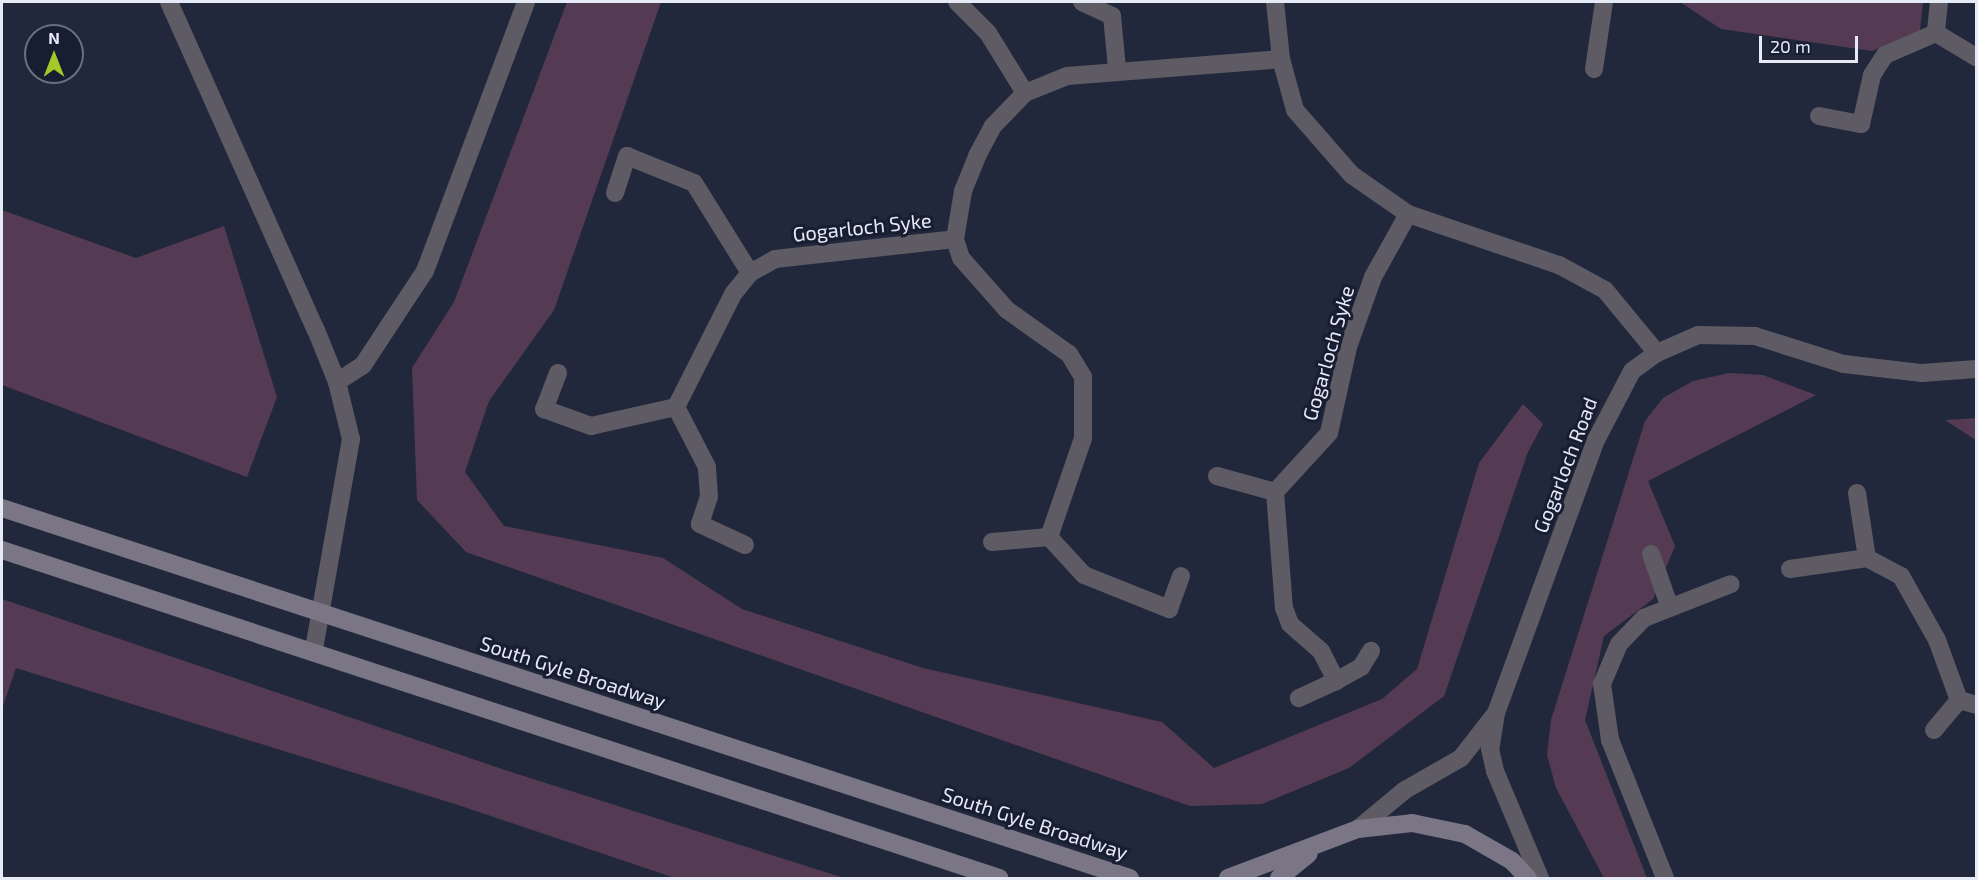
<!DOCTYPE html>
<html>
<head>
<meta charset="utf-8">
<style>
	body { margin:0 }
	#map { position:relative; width:1978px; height:880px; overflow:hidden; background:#22283b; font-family:"Exo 2",sans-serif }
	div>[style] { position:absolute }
	.green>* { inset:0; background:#543b53 }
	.lane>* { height:18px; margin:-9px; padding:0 9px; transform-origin:9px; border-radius:9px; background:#5e5b65 }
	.street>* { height:18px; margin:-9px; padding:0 9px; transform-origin:9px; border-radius:9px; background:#5e5b65 }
	.secondary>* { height:18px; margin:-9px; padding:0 9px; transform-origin:9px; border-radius:9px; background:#7b7686 }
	span { translate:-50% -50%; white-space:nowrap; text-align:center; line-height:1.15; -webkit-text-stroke:6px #181e31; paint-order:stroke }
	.street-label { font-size:20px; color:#e6eaf7 }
	.frame { position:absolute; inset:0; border:3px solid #e6eaf7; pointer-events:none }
	.north { position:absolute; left:24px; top:24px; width:60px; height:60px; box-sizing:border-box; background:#181e31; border:2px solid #6a7080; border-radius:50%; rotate:0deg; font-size:16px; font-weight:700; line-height:24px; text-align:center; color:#e6eaf7 }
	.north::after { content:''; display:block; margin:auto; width:21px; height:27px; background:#a2c928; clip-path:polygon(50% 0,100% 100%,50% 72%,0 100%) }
	.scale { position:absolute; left:1759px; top:36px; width:99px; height:27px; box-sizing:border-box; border:3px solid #e6eaf7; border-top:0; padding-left:8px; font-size:18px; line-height:21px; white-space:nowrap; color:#e6eaf7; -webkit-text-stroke:4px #181e31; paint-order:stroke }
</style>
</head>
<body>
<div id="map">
	<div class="green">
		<div style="clip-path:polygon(567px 2px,661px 2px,554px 310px,489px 401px,465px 472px,504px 526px,663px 558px,742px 609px,923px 668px,1162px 722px,1214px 768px,1382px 699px,1417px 669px,1479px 463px,1523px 404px,1543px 424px,1528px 452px,1444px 696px,1349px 768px,1262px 804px,1190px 806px,466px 552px,417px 500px,412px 368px,454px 302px)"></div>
		<div style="clip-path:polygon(1680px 2px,1923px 2px,1920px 31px,1872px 51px,1721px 29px)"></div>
		<div style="clip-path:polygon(2px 210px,136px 258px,224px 226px,277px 397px,247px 477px,2px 385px)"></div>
		<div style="clip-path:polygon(1729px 373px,1763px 375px,1816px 395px,1648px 481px,1675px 546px,1653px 599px,1604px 636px,1585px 720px,1647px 878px,1604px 878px,1556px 788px,1547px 755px,1551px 720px,1645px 421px,1663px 398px,1693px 381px)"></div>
		<div style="clip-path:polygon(1976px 418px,1976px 440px,1945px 420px)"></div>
		<div style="clip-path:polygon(2px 599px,508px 771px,844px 878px,675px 878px,458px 805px,16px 668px,2px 709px)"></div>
	</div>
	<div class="lane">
		<div style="left:169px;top:2px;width:359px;rotate:65.9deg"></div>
		<div style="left:316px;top:330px;width:56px;rotate:68deg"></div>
		<div style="left:337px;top:382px;width:59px;rotate:76.2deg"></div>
		<div style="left:351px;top:439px;width:213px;rotate:100deg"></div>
		<div style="left:1819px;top:116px;width:43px;rotate:10.8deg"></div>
		<div style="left:1861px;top:124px;width:50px;rotate:-77.3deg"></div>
		<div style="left:1872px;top:75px;width:24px;rotate:-57deg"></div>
		<div style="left:1885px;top:55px;width:56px;rotate:-23.3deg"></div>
		<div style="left:337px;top:382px;width:31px;rotate:-33deg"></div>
		<div style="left:363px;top:365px;width:113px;rotate:-56.6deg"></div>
		<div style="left:425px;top:271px;width:287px;rotate:-69.4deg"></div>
	</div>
	<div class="street">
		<div style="left:957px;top:2px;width:44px;rotate:45deg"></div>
		<div style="left:988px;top:33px;width:70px;rotate:58.3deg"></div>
		<div style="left:1082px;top:2px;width:33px;rotate:25deg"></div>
		<div style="left:1112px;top:16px;width:52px;rotate:84.5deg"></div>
		<div style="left:1275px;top:2px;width:57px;rotate:84deg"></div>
		<div style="left:1281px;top:59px;width:53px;rotate:74.6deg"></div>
		<div style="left:1295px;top:110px;width:86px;rotate:48.8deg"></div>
		<div style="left:1352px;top:175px;width:68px;rotate:34.9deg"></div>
		<div style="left:1408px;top:214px;width:159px;rotate:18.7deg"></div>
		<div style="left:1559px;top:265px;width:52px;rotate:28.5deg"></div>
		<div style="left:1605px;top:290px;width:82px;rotate:50.5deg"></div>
		<div style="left:1939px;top:2px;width:31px;rotate:96deg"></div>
		<div style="left:1936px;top:33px;width:47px;rotate:31deg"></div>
		<div style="left:1594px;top:69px;width:68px;rotate:-81.5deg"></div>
		<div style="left:615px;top:193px;width:39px;rotate:-72deg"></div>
		<div style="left:627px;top:156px;width:72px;rotate:21.9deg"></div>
		<div style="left:694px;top:183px;width:106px;rotate:58.1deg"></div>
		<div style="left:558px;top:373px;width:39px;rotate:111deg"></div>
		<div style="left:544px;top:409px;width:50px;rotate:19.9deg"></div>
		<div style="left:591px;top:426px;width:87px;rotate:-12.6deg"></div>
		<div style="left:1217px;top:476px;width:60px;rotate:15.4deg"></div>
		<div style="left:1275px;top:492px;width:116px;rotate:85.6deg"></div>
		<div style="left:1284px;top:608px;width:17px;rotate:69deg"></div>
		<div style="left:1290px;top:624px;width:41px;rotate:41.1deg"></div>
		<div style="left:1321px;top:651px;width:34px;rotate:63deg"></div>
		<div style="left:1336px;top:681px;width:41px;rotate:155.3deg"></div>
		<div style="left:1275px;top:492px;width:80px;rotate:-47.5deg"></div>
		<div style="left:1329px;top:433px;width:88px;rotate:-77.5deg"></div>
		<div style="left:1348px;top:347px;width:74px;rotate:-70.3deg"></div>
		<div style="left:1373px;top:277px;width:72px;rotate:-60.9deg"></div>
		<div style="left:1857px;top:493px;width:66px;rotate:81.3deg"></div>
		<div style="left:1049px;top:537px;width:105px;rotate:-71deg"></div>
		<div style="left:1083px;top:438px;width:61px;rotate:-90deg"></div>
		<div style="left:1083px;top:377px;width:27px;rotate:-121deg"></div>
		<div style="left:1069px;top:354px;width:76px;rotate:-144.6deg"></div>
		<div style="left:1007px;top:310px;width:69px;rotate:-131.5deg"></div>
		<div style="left:961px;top:258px;width:20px;rotate:-108deg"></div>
		<div style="left:955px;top:239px;width:49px;rotate:-80.5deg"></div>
		<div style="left:963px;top:191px;width:38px;rotate:-68deg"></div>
		<div style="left:977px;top:156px;width:34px;rotate:-62deg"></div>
		<div style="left:993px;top:126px;width:46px;rotate:-45.9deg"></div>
		<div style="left:1025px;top:93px;width:45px;rotate:-22deg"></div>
		<div style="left:1067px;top:76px;width:215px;rotate:-4.5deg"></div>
		<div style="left:992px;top:542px;width:57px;rotate:-5deg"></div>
		<div style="left:1049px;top:537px;width:52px;rotate:47.4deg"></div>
		<div style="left:1084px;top:575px;width:92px;rotate:21.8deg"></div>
		<div style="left:1169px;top:609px;width:35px;rotate:-70deg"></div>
		<div style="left:745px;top:545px;width:50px;rotate:-155deg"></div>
		<div style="left:700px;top:524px;width:28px;rotate:-72deg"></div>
		<div style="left:709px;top:497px;width:30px;rotate:-94deg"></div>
		<div style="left:707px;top:467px;width:68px;rotate:-117.3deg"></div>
		<div style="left:676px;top:407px;width:127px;rotate:-63.2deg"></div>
		<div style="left:733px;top:294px;width:27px;rotate:-51deg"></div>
		<div style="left:750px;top:273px;width:29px;rotate:-29deg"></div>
		<div style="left:775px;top:259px;width:181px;rotate:-6.3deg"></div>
		<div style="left:1651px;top:554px;width:54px;rotate:70.6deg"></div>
		<div style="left:1790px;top:569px;width:78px;rotate:-8.1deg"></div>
		<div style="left:1867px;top:558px;width:38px;rotate:28deg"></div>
		<div style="left:1901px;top:576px;width:73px;rotate:60.6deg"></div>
		<div style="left:1937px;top:640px;width:64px;rotate:69.9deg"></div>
		<div style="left:1959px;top:700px;width:18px;rotate:16deg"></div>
		<div style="left:1336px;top:681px;width:29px;rotate:-29deg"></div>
		<div style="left:1361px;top:667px;width:19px;rotate:-58deg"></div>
		<div style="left:1496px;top:713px;width:291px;rotate:-69.9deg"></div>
		<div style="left:1596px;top:440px;width:78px;rotate:-62.4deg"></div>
		<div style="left:1632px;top:371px;width:31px;rotate:-36deg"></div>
		<div style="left:1657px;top:353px;width:45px;rotate:-23.7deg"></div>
		<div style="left:1698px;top:335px;width:57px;rotate:1deg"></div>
		<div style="left:1755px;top:336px;width:93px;rotate:17.5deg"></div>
		<div style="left:1844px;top:364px;width:79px;rotate:6.6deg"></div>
		<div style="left:1922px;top:373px;width:54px;rotate:-4.2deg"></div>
		<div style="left:1934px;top:730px;width:39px;rotate:-50deg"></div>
		<div style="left:1358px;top:829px;width:61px;rotate:-39.7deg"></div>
		<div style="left:1405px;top:790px;width:64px;rotate:-29.7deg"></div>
		<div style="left:1461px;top:758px;width:57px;rotate:-52.1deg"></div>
		<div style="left:1496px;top:713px;width:36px;rotate:99deg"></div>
		<div style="left:1490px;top:749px;width:23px;rotate:77deg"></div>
		<div style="left:1495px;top:771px;width:116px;rotate:67.2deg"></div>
		<div style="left:1665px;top:878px;width:149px;rotate:-111.7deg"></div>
		<div style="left:1610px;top:740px;width:57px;rotate:-98.1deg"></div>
		<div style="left:1602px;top:684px;width:43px;rotate:-67deg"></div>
		<div style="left:1619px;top:644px;width:36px;rotate:-46deg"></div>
		<div style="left:1644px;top:618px;width:93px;rotate:-21.3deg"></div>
	</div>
	<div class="secondary">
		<div style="left:2px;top:508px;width:1187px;rotate:18.16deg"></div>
		<div style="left:2px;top:550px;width:1050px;rotate:18.21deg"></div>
		<div style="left:1228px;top:878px;width:139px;rotate:-20.7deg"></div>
		<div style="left:1358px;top:829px;width:54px;rotate:-6.3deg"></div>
		<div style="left:1412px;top:823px;width:54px;rotate:11.7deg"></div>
		<div style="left:1465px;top:834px;width:54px;rotate:29.9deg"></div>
		<div style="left:1512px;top:861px;width:23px;rotate:47deg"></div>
		<div style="left:1279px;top:878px;width:38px;rotate:-39deg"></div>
	</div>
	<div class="street-label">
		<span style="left:862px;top:227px;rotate:-6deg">Gogarloch Syke</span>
		<span style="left:1328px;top:353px;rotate:-74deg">Gogarloch Syke</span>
		<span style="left:1565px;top:465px;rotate:-69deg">Gogarloch Road</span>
		<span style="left:573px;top:672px;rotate:18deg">South Gyle Broadway</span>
		<span style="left:1035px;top:823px;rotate:18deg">South Gyle Broadway</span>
	</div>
	<div class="frame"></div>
	<div class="north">N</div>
	<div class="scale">20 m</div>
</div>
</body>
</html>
